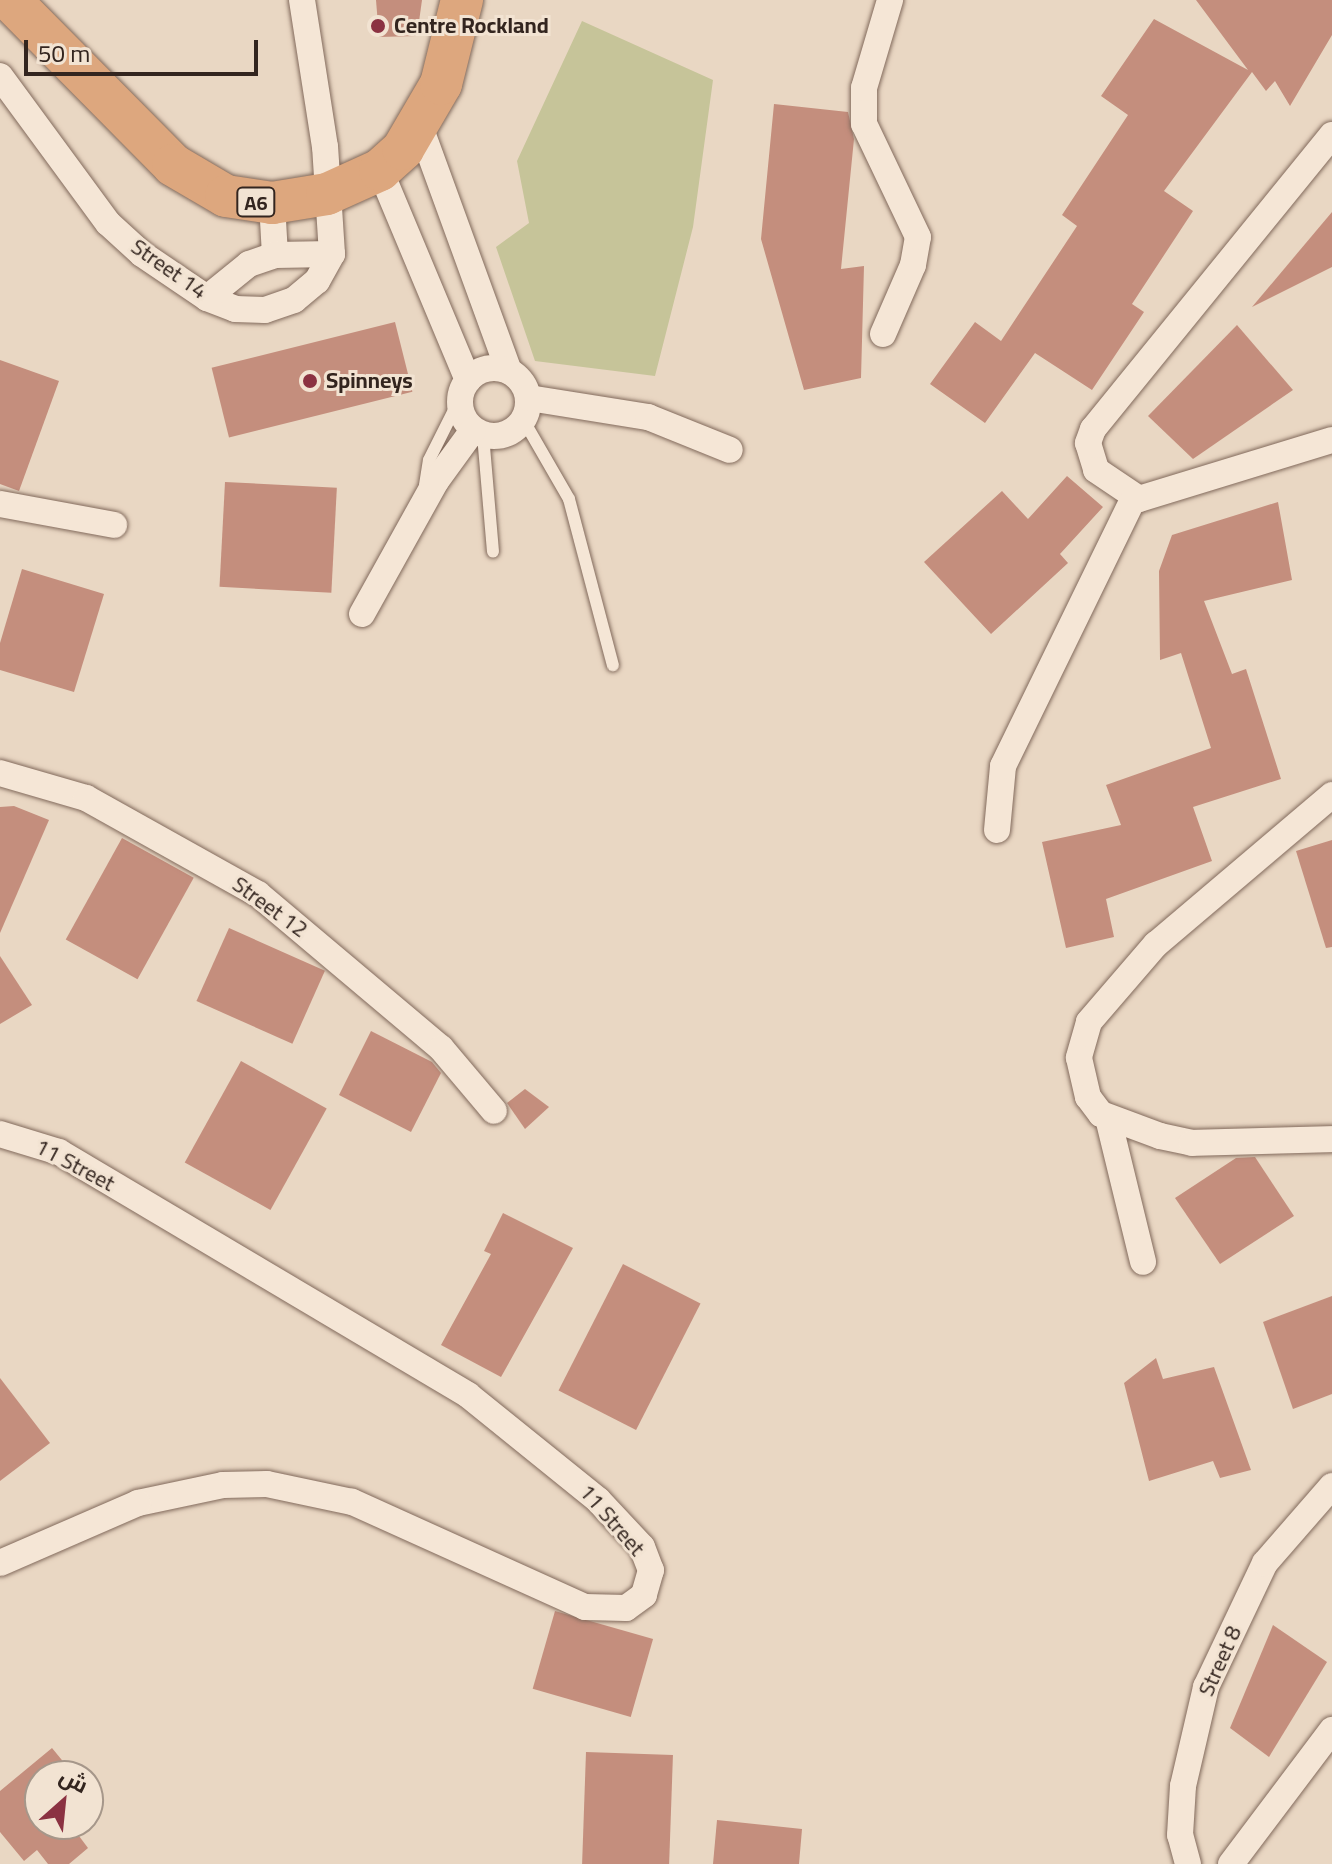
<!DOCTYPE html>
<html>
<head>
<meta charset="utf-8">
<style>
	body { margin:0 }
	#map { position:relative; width:1332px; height:1864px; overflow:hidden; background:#e9d7c3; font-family:Georgia,Cairo,serif }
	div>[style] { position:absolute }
	.green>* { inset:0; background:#c6c499 }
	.building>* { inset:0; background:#c48e7d; transform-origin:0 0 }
	.roads { filter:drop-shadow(0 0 2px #826a5c) drop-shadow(0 0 2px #826a5c) }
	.service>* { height:12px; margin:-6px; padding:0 6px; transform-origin:6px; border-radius:6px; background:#f5e6d6 }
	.minor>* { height:26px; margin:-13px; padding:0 13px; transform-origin:13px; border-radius:13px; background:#f5e6d6 }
	.minor>.ring { margin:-13px; padding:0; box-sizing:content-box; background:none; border:26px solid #f5e6d6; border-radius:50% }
	.trunk>* { height:42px; margin:-21px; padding:0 21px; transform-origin:21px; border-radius:21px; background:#dda77e }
	.dots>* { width:22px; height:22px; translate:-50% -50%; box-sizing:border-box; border:4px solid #f2e3d2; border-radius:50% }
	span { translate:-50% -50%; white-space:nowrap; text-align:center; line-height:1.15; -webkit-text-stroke:6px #f2e3d2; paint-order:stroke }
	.shield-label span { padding:2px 6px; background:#f2e3d2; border:2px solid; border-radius:6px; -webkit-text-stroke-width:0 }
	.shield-label { font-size:20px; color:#33251f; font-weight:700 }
	.poi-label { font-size:22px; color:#33251f; font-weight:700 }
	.left { translate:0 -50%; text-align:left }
	.street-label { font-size:22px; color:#33251f }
	.north { position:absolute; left:24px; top:1760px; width:80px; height:80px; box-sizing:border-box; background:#f2e3d2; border:2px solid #a6978a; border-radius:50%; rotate:27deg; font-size:22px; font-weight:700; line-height:32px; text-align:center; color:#33251f }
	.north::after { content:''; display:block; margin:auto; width:28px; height:36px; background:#8b3242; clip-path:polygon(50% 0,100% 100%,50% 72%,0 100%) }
	.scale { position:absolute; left:24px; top:40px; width:234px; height:36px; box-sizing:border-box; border:4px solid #33251f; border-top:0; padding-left:10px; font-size:24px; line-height:28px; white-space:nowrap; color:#33251f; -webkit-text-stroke:6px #f2e3d2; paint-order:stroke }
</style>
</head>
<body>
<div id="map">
	<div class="green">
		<div style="clip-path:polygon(582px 21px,713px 80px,693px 227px,655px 376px,535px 361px,496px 247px,529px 223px,517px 161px)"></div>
	</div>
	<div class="building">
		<div style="clip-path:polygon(376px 0,422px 0,417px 36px,379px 37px)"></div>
		<div style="clip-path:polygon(1196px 0,1332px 0,1332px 35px,1290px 106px,1275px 81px,1266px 91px,1252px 72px,1164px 191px,1193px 211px,1132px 304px,1144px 312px,1092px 390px,1035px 353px,985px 423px,930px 384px,975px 322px,1001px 341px,1077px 226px,1062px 215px,1128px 115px,1101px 96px,1154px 19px,1248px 70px)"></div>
		<div style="clip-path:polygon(774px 104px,848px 112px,854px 139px,841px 269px,864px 266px,861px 378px,804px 390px,761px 239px)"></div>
		<div style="clip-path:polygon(1332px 212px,1332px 267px,1252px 307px)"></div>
		<div style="left:395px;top:322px;width:72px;height:189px;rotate:76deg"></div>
		<div style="clip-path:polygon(1237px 325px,1293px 390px,1193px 459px,1148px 416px)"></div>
		<div style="clip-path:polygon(0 360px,59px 381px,19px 491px,0 484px)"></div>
		<div style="clip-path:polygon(1067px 476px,1103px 507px,1060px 554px,1068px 563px,991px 634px,924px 562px,1002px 491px,1028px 519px)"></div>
		<div style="left:225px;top:482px;width:112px;height:105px;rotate:3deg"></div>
		<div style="clip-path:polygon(1278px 502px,1292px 580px,1204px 601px,1232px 674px,1246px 669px,1281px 779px,1193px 807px,1212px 861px,1106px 899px,1114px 937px,1066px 948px,1042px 842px,1121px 825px,1106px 785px,1211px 748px,1181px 653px,1160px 660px,1159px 571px,1172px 535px)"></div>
		<div style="clip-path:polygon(22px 569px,104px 594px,74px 692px,0 670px,0 643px)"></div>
		<div style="clip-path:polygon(14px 806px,49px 820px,0 933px,0 807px)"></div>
		<div style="left:122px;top:838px;width:82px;height:116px;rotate:29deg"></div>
		<div style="clip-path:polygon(1332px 840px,1332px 947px,1326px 948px,1296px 851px)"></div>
		<div style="left:229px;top:928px;width:105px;height:80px;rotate:24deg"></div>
		<div style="clip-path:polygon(0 956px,32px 1005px,0 1024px)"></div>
		<div style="clip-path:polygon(371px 1031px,432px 1062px,441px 1073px,411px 1132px,339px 1095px)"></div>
		<div style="left:241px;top:1061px;width:98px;height:116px;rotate:29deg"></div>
		<div style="clip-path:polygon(525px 1089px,549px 1107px,525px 1129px,507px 1103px)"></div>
		<div style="clip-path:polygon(1255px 1157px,1294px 1216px,1220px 1264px,1175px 1198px,1236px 1158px)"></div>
		<div style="clip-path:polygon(503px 1213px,573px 1248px,501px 1377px,441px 1345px,491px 1254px,484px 1251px)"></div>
		<div style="left:623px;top:1264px;width:87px;height:142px;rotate:27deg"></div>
		<div style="clip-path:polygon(1332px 1296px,1332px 1394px,1293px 1409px,1263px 1322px)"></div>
		<div style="clip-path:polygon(1156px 1358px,1163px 1379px,1214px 1367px,1251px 1470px,1220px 1478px,1213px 1461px,1149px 1481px,1124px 1383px)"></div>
		<div style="clip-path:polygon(0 1378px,50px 1443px,0 1481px)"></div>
		<div style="left:555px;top:1611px;width:102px;height:81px;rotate:16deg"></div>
		<div style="clip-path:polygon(1273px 1625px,1327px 1662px,1269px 1757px,1230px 1728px)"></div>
		<div style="clip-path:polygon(52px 1748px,75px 1776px,40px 1776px,40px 1824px,70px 1824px,88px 1848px,69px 1864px,48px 1864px,37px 1850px,24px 1861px,0 1832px,0 1791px)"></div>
		<div style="left:586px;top:1752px;width:87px;height:112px;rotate:2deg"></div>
		<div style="clip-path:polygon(717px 1820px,802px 1829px,799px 1864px,713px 1864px)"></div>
	</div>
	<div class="roads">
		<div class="service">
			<div style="left:524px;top:421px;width:90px;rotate:60deg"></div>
			<div style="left:569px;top:499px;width:172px;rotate:75.2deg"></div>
			<div style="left:483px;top:435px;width:117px;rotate:85.1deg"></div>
			<div style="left:425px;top:485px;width:25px;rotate:-81deg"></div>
			<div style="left:429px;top:460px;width:67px;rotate:-63.4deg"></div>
		</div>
		<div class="minor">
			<div style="left:0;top:76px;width:182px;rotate:53.7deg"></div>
			<div style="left:108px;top:223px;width:46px;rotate:42.4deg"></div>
			<div style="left:142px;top:254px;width:78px;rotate:34.1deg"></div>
			<div style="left:207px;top:298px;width:30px;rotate:21deg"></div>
			<div style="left:235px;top:309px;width:30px;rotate:2deg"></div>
			<div style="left:265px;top:310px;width:31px;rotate:-19deg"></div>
			<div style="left:294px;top:300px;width:30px;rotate:-40deg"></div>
			<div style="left:317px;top:281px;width:31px;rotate:-61deg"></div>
			<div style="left:332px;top:254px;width:107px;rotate:-93.7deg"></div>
			<div style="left:325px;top:147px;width:149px;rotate:-98.9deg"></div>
			<div style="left:419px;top:124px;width:263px;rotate:70deg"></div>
			<div style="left:1332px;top:135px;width:379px;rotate:129.1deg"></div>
			<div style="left:1093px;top:429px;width:15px;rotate:110deg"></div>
			<div style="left:1088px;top:443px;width:28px;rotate:73deg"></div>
			<div style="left:1096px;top:470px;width:52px;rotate:34deg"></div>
			<div style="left:1139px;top:499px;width:202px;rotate:-17deg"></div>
			<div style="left:380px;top:170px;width:228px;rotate:67.3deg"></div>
			<div style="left:272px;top:203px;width:52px;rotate:86.7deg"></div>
			<div style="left:207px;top:298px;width:54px;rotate:-39deg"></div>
			<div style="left:249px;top:264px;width:28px;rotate:-19deg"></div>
			<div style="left:275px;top:255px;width:57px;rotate:-1deg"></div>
			<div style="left:883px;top:334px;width:75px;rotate:-66.5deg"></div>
			<div style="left:913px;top:265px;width:28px;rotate:-80deg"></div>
			<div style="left:918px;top:237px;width:125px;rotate:-115.5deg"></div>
			<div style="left:864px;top:124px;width:36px;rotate:-90deg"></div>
			<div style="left:864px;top:88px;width:92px;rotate:-73.5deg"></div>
			<div class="ring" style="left:460px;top:368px;width:42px;height:42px"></div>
			<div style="left:529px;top:398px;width:121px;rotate:9.1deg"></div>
			<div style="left:648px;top:417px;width:88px;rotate:21.9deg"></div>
			<div style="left:0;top:504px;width:116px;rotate:10.4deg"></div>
			<div style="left:362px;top:614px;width:152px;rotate:-60.9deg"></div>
			<div style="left:436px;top:481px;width:63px;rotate:-54deg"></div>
			<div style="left:0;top:773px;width:90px;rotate:16.2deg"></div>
			<div style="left:86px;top:798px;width:197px;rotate:29.2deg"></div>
			<div style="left:258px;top:894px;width:239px;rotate:40.1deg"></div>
			<div style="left:441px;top:1048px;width:82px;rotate:49.9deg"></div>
			<div style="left:1332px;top:795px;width:231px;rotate:139.7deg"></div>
			<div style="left:1156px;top:944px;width:103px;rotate:130.7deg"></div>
			<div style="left:1089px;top:1022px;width:37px;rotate:106deg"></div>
			<div style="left:1079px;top:1058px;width:40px;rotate:77deg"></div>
			<div style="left:1088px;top:1097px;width:21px;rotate:53deg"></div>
			<div style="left:1101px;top:1114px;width:63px;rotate:20.4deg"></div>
			<div style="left:1160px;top:1136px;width:33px;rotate:12deg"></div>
			<div style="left:1192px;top:1143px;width:140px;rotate:-1.6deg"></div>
			<div style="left:997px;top:830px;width:64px;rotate:-84.6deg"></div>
			<div style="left:1003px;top:766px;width:298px;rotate:-64deg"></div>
			<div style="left:1108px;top:1118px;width:148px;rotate:76.3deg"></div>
			<div style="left:0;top:1134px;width:62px;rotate:17deg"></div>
			<div style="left:59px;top:1152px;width:476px;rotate:30.7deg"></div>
			<div style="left:468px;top:1395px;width:167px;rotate:38.9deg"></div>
			<div style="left:598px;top:1500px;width:64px;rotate:46.9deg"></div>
			<div style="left:642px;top:1547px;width:25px;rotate:69deg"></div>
			<div style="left:651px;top:1570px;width:26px;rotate:106deg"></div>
			<div style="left:644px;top:1595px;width:22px;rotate:144deg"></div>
			<div style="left:626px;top:1608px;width:41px;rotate:-178.6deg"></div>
			<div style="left:585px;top:1607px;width:256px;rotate:-155.7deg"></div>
			<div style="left:352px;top:1502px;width:87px;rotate:-168deg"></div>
			<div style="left:267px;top:1484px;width:44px;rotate:178.7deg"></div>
			<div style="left:223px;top:1485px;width:87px;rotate:168deg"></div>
			<div style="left:138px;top:1503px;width:150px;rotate:156.5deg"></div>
			<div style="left:1188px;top:1864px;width:30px;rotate:-105deg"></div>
			<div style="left:1180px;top:1835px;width:49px;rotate:-86.5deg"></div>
			<div style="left:1183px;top:1786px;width:102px;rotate:-76.9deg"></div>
			<div style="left:1206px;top:1687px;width:137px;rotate:-64.6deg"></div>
			<div style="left:1265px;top:1563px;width:102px;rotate:-49deg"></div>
			<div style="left:1231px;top:1864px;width:168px;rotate:-53deg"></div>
		</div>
		<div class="trunk">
			<div style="left:10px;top:0;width:232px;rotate:45.3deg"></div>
			<div style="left:173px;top:165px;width:61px;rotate:30.3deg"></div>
			<div style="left:226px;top:196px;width:47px;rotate:8.7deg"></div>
			<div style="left:272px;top:203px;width:56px;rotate:-9.3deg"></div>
			<div style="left:327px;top:194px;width:58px;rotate:-24.4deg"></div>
			<div style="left:380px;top:170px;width:31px;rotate:-42deg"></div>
			<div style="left:403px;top:149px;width:75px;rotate:-59.7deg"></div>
			<div style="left:441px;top:84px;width:87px;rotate:-76deg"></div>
		</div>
	</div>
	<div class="dots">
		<div style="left:378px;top:26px;background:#8b3242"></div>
		<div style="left:310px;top:381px;background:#8b3242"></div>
	</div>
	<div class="shield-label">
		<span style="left:256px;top:202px">A6</span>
	</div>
	<div class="poi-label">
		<span class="left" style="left:394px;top:26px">Centre Rockland</span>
		<span class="left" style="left:326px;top:381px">Spinneys</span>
	</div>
	<div class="street-label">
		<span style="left:169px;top:269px;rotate:35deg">Street 14</span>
		<span style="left:270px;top:907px;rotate:36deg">Street 12</span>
		<span style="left:75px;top:1165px;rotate:28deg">11 Street</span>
		<span style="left:612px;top:1520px;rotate:49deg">11 Street</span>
		<span style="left:1220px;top:1661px;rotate:-66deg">Street 8</span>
	</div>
	<div class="north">ش</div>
	<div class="scale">50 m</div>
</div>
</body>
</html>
